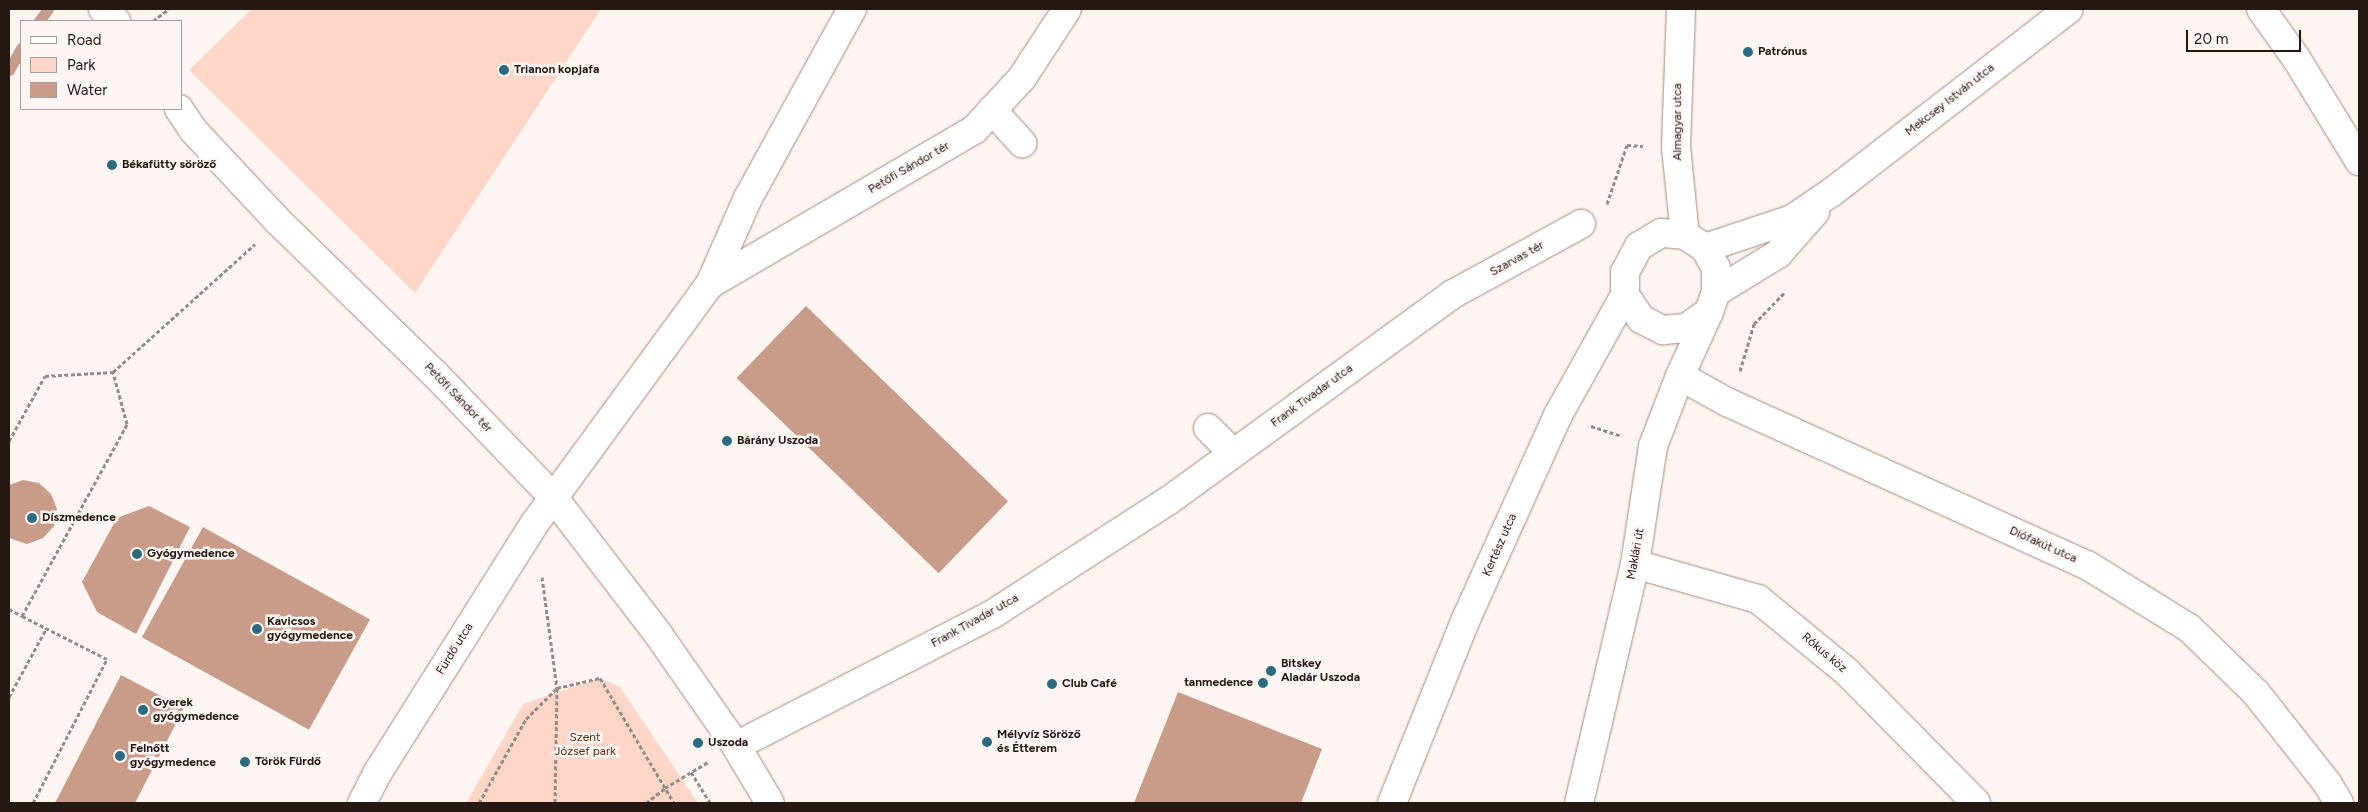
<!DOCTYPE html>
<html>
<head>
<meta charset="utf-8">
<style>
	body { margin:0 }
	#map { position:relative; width:2368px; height:812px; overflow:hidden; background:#fdf5f2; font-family:Figtree,sans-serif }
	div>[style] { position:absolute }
	.green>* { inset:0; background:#fdd6c8 }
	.water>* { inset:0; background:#c99b89; transform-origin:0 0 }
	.stream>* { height:11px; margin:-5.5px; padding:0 5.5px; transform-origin:5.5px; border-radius:5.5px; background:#c99b89 }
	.path>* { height:3px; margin-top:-1.5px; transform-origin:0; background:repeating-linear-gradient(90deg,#958b87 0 4px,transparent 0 6.5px) }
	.roads { filter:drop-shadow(0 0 1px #aa897c) drop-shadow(0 0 1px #aa897c) }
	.minor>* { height:28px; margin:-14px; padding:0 14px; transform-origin:14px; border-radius:14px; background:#fff }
	.dots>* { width:14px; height:14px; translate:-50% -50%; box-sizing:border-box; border:2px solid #fdf5f2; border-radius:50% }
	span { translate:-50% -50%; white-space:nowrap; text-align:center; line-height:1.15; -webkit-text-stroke:5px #fdf5f2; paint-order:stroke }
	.poi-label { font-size:12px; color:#251813; font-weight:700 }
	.left { translate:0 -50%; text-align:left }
	.right { translate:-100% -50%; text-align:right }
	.street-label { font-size:12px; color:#251813 }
	.park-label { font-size:12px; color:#622810 }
	.frame { position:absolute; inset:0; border:10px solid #251813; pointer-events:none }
	.legend { position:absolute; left:20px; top:20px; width:162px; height:90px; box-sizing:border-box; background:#fdf5f2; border:1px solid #a79d99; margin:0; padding:6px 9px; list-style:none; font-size:15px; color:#251813 }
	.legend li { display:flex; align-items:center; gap:10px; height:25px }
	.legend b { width:25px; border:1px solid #a79d99 }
	.scale { position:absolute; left:2186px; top:30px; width:115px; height:22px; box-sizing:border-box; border:2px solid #251813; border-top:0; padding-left:6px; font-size:15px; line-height:18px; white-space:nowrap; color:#251813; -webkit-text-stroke:4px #fdf5f2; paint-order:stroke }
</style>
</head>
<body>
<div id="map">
	<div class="green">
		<div style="clip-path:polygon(252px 9px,601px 9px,415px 293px,189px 70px)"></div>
		<div style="clip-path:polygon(600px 678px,620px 687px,698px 803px,466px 803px,523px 704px)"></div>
	</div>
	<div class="water">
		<div style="left:806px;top:306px;width:281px;height:100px;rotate:44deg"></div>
		<div style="clip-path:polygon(23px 480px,39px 483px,51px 494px,57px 509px,54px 526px,43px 538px,27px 544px,9px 538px,9px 485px)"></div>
		<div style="clip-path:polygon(149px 506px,190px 527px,136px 634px,97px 612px,82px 582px,117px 518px)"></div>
		<div style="left:203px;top:527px;width:191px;height:126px;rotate:29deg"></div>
		<div style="clip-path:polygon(121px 675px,184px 708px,135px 803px,55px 803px)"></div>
		<div style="clip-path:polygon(1178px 692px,1322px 749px,1301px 803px,1134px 803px)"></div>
	</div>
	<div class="stream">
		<div style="left:39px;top:21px;width:15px;rotate:-53deg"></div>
		<div style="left:9px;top:70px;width:25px;rotate:-61deg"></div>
	</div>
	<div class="path">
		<div style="left:153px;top:21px;width:20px;rotate:-37deg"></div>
		<div style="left:1607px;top:204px;width:62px;rotate:-71.3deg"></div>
		<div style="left:1627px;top:145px;width:16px;rotate:4deg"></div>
		<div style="left:1740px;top:371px;width:49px;rotate:-73.4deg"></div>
		<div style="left:1754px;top:324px;width:45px;rotate:-45.9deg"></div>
		<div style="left:1591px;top:426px;width:32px;rotate:18deg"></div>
		<div style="left:9px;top:441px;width:74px;rotate:-61deg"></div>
		<div style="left:45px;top:376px;width:68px;rotate:-3.4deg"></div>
		<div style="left:542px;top:577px;width:112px;rotate:82.3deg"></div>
		<div style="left:557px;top:688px;width:115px;rotate:91deg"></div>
		<div style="left:9px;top:609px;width:15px;rotate:28deg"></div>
		<div style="left:9px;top:697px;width:77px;rotate:-61.4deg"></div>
		<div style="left:691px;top:772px;width:36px;rotate:58deg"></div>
		<div style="left:33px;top:803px;width:162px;rotate:-62.8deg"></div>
		<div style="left:107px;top:659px;width:95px;rotate:-153.2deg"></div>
		<div style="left:22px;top:616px;width:219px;rotate:-61.3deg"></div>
		<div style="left:127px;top:424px;width:54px;rotate:-105.1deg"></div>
		<div style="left:113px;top:372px;width:191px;rotate:-42deg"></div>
		<div style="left:479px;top:803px;width:96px;rotate:-60.8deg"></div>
		<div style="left:526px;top:719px;width:44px;rotate:-45deg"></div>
		<div style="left:557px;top:688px;width:44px;rotate:-13.1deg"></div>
		<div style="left:600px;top:678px;width:145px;rotate:59.4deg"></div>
		<div style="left:646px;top:803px;width:24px;rotate:-38deg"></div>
		<div style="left:665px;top:788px;width:50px;rotate:-31.2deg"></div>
	</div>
	<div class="roads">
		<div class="minor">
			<div style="left:103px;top:9px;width:18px;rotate:43deg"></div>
			<div style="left:1681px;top:9px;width:138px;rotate:92.1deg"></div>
			<div style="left:1676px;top:147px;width:88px;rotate:84.2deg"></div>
			<div style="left:2261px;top:9px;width:60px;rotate:54.5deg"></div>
			<div style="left:2296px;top:58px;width:121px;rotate:58.5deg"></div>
			<div style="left:179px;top:109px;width:25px;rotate:56deg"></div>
			<div style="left:193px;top:130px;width:125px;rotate:47deg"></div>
			<div style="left:278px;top:221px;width:219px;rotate:44.3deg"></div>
			<div style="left:435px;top:374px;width:170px;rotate:46.2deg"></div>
			<div style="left:553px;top:497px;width:173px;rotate:52.5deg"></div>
			<div style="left:658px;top:634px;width:136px;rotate:55.1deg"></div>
			<div style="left:736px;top:746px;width:66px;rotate:59.2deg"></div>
			<div style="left:992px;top:110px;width:45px;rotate:47.7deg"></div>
			<div style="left:1705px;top:248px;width:92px;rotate:-18.4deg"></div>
			<div style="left:1792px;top:219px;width:48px;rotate:-34deg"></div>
			<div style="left:1832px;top:192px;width:299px;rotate:-37.7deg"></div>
			<div style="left:710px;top:284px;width:306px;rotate:-30.3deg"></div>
			<div style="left:974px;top:130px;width:71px;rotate:-47.3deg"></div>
			<div style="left:1022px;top:78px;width:82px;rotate:-56.9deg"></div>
			<div style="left:1716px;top:292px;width:73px;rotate:-31.5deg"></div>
			<div style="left:1778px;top:254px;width:56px;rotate:-48.6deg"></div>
			<div style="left:1680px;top:376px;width:54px;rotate:29deg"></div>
			<div style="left:1727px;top:402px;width:395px;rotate:24.4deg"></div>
			<div style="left:2087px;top:565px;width:120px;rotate:31.7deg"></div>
			<div style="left:2189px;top:628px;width:93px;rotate:44.1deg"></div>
			<div style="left:2256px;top:693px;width:115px;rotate:51.7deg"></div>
			<div style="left:2327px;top:783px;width:23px;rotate:59deg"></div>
			<div style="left:1208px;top:428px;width:35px;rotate:45deg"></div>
			<div style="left:1635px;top:564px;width:128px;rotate:15.9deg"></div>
			<div style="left:1758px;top:599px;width:114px;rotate:39.3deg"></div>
			<div style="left:1846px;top:671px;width:185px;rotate:45.4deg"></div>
			<div style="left:736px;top:746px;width:289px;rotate:-27.2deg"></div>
			<div style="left:993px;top:614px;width:208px;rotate:-32.9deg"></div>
			<div style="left:1168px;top:501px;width:352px;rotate:-36deg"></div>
			<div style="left:1453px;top:294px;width:146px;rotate:-28.7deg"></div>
			<div style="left:362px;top:803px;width:35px;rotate:-63deg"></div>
			<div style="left:378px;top:772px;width:294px;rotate:-57.8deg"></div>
			<div style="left:535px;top:523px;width:296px;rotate:-53.8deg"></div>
			<div style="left:710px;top:284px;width:94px;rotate:-66.2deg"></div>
			<div style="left:748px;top:198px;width:216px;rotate:-61.2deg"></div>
			<div style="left:1392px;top:803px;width:198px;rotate:-68.1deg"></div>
			<div style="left:1466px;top:619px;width:224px;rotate:-65.7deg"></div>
			<div style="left:1558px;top:415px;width:137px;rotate:-60.8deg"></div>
			<div style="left:1579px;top:803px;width:245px;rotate:-76.8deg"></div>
			<div style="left:1635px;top:564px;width:119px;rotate:-81.3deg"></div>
			<div style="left:1653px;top:446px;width:75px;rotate:-68.9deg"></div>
			<div style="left:1680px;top:376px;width:70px;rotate:-65.6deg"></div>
			<div style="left:1709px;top:312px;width:21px;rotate:-71deg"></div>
			<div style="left:1716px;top:292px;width:24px;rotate:-90deg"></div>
			<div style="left:1716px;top:268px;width:23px;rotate:-119deg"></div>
			<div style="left:1705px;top:248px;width:24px;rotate:-147deg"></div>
			<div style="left:1685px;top:235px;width:24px;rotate:-175deg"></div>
			<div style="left:1661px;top:233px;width:26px;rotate:149deg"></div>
			<div style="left:1639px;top:246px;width:30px;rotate:118deg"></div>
			<div style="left:1625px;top:272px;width:23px;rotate:90deg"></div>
			<div style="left:1625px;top:295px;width:29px;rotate:56deg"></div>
			<div style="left:1641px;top:319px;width:25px;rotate:27deg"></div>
			<div style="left:1663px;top:330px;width:23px;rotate:-5deg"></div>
			<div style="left:1686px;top:328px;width:28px;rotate:-35deg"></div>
		</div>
	</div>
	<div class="dots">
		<div style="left:1748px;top:52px;background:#2b6b80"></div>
		<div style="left:504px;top:70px;background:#2b6b80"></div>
		<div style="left:112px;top:165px;background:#2b6b80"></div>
		<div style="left:727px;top:441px;background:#2b6b80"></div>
		<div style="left:32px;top:518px;background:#2b6b80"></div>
		<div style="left:137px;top:554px;background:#2b6b80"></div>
		<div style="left:257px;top:629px;background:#2b6b80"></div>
		<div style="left:1271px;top:671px;background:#2b6b80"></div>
		<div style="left:1263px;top:683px;background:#2b6b80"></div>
		<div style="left:1052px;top:684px;background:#2b6b80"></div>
		<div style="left:143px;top:710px;background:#2b6b80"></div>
		<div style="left:987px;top:742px;background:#2b6b80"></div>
		<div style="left:698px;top:743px;background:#2b6b80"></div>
		<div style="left:120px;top:756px;background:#2b6b80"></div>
		<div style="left:245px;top:762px;background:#2b6b80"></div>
	</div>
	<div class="poi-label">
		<span class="left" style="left:1758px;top:52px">Patrónus</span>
		<span class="left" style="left:514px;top:70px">Trianon kopjafa</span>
		<span class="left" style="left:122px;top:165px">Békafütty söröző</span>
		<span class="left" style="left:737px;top:441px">Bárány Uszoda</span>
		<span class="left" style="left:42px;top:518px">Díszmedence</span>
		<span class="left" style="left:147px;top:554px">Gyógymedence</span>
		<span class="left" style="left:267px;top:629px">Kavicsos<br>gyógymedence</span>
		<span class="left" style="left:1281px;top:671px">Bitskey<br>Aladár Uszoda</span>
		<span class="right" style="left:1253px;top:683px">tanmedence</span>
		<span class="left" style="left:1062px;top:684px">Club Café</span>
		<span class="left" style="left:153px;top:710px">Gyerek<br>gyógymedence</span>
		<span class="left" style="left:997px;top:742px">Mélyvíz Söröző<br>és Étterem</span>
		<span class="left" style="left:708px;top:743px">Uszoda</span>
		<span class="left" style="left:130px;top:756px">Felnőtt<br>gyógymedence</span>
		<span class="left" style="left:255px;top:762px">Török Fürdő</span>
	</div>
	<div class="street-label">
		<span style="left:1950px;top:100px;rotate:-38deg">Mekcsey István utca</span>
		<span style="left:1678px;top:122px;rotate:-90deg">Almagyar utca</span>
		<span style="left:909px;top:168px;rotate:-30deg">Petőfi Sándor tér</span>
		<span style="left:1517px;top:259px;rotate:-29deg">Szarvas tér</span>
		<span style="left:1312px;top:396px;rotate:-36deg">Frank Tivadar utca</span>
		<span style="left:458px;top:398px;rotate:46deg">Petőfi Sándor tér</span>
		<span style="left:1500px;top:545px;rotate:-66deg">Kertész utca</span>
		<span style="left:2043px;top:545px;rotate:24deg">Diófakút utca</span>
		<span style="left:1636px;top:554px;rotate:-80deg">Maklári út</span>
		<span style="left:975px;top:621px;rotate:-29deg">Frank Tivadar utca</span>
		<span style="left:455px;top:649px;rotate:-58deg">Fürdő utca</span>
		<span style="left:1824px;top:653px;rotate:40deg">Rókus köz</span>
	</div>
	<div class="park-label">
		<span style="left:585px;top:745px">Szent<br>József park</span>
	</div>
	<div class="frame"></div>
	<ul class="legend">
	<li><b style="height:6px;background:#fff"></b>Road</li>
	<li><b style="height:14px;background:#fdd6c8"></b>Park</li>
	<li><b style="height:14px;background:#c99b89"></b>Water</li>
	</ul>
	<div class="scale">20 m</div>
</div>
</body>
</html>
